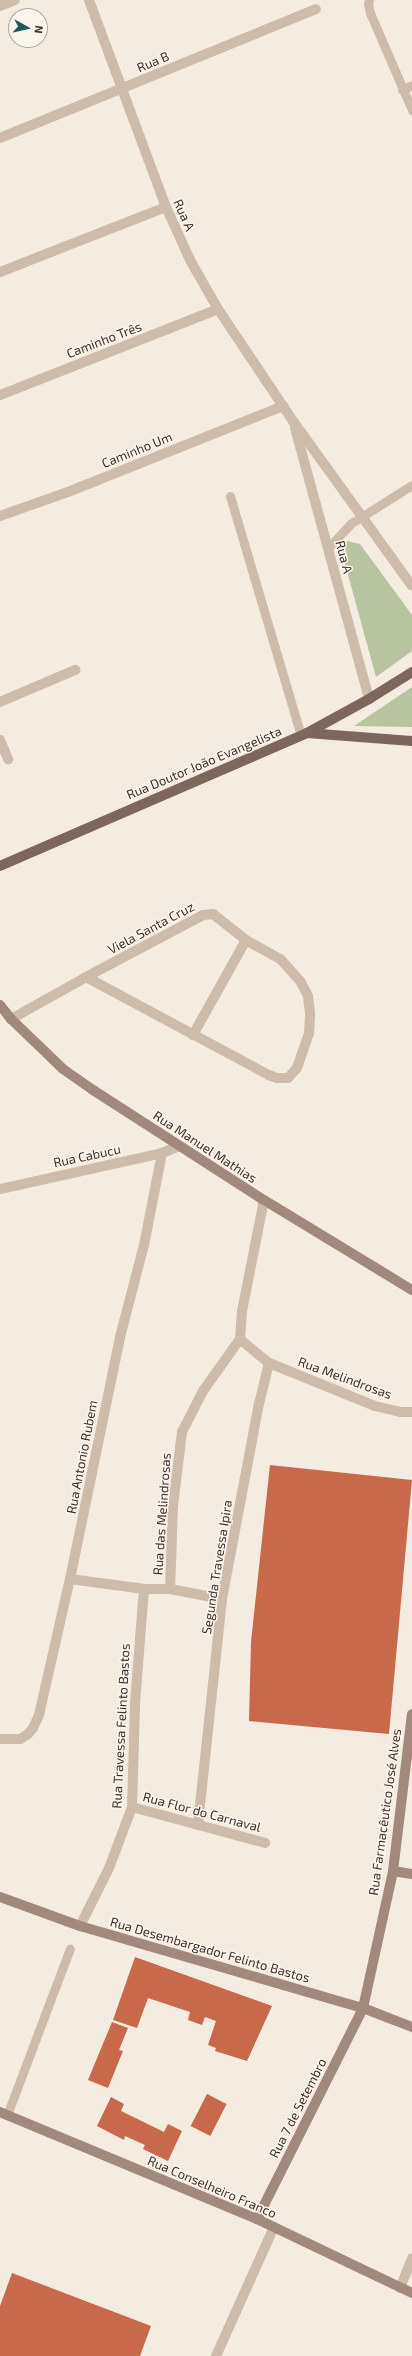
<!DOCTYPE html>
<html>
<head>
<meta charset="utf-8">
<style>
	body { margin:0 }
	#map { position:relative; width:412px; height:2356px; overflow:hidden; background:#f4ebe1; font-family:"Exo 2",sans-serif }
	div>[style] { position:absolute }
	.green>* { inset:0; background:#b8c4a0 }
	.building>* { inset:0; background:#c8694b; transform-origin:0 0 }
	.lane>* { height:9px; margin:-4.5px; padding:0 4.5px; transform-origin:4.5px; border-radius:4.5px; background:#cdbbac }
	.street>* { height:10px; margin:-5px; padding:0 5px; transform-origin:5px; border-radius:5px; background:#cdbbac }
	.secondary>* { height:10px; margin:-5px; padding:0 5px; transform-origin:5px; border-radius:5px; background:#a18a7d }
	.primary>* { height:10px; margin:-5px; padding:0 5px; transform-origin:5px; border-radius:5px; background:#7d675c }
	span { translate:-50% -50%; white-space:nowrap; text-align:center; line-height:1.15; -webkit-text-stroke:3px #fbf5ee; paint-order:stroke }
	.street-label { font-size:13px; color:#3b302b }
	.north { position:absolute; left:8px; top:8px; width:40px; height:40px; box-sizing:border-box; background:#fbf5ee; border:1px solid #aea6a0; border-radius:50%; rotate:98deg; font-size:11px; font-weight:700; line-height:16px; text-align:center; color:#3b302b }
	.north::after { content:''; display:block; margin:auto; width:14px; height:18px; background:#1f5a5e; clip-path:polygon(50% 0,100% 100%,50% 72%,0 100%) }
</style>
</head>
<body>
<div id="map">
	<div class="green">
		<div style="clip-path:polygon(347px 541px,360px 544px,412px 615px,412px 651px,376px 677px,342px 553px)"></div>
		<div style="clip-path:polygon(412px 687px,412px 727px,354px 726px)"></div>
	</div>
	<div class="building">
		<div style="clip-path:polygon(270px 1465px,412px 1480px,389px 1734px,249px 1721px,251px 1642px)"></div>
		<div style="clip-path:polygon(135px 1957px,272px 2006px,247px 2061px,215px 2051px,216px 2048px,208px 2045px,216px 2021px,205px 2017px,202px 2025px,188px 2020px,190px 2012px,148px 1998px,137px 2028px,113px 2020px)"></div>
		<div style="clip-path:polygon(112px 2022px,128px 2028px,119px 2050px,123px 2051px,108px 2088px,88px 2080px)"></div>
		<div style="left:207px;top:2094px;width:22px;height:36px;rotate:27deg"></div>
		<div style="clip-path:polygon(111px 2097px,124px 2104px,121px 2111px,164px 2132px,168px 2124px,182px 2131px,168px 2161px,143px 2149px,145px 2145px,125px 2136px,124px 2140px,97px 2126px)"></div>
		<div style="clip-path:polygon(12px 2273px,151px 2326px,140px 2356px,0 2356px,0 2306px)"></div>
	</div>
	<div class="lane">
		<div style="left:369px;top:0;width:4px;rotate:104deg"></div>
		<div style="left:368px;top:4px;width:9px;rotate:77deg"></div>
		<div style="left:370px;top:13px;width:106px;rotate:66.6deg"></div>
		<div style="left:402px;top:90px;width:11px;rotate:-27deg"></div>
		<div style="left:230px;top:496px;width:249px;rotate:73.5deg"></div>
		<div style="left:328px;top:548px;width:33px;rotate:-47deg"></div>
		<div style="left:350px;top:524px;width:73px;rotate:-32.2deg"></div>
		<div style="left:7px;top:2115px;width:178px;rotate:-69.3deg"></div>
	</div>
	<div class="street">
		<div style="left:89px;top:0;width:221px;rotate:69.6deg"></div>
		<div style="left:166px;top:207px;width:58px;rotate:65.6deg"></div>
		<div style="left:190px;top:260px;width:56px;rotate:60.3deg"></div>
		<div style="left:218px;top:309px;width:135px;rotate:56.2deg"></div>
		<div style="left:293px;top:421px;width:203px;rotate:54.2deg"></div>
		<div style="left:0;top:6px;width:16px;rotate:-22deg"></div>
		<div style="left:0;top:138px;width:341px;rotate:-22.2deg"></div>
		<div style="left:0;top:272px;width:178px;rotate:-21.4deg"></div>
		<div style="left:0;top:395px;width:234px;rotate:-21.5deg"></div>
		<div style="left:295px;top:428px;width:281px;rotate:74.7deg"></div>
		<div style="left:0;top:516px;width:72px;rotate:-19.4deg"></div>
		<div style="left:68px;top:492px;width:232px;rotate:-21.8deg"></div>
		<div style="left:0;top:702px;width:82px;rotate:-23.1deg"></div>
		<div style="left:0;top:740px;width:21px;rotate:67deg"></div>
		<div style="left:86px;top:977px;width:132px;rotate:-27.9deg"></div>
		<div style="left:203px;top:915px;width:10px;rotate:-6deg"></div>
		<div style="left:213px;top:914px;width:42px;rotate:38.2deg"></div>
		<div style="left:246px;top:940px;width:109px;rotate:119.2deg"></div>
		<div style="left:11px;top:1019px;width:86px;rotate:-29.2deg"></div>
		<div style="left:86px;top:977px;width:208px;rotate:28.2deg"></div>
		<div style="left:269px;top:1075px;width:9px;rotate:21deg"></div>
		<div style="left:277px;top:1078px;width:11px"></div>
		<div style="left:288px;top:1078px;width:13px;rotate:-48deg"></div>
		<div style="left:297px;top:1068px;width:36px;rotate:-71deg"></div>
		<div style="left:309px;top:1034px;width:21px;rotate:-87deg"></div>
		<div style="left:310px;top:1013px;width:17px;rotate:-97deg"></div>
		<div style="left:308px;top:996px;width:16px;rotate:-117deg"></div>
		<div style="left:301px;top:982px;width:31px;rotate:-132deg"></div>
		<div style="left:280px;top:959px;width:39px;rotate:-151deg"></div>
		<div style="left:0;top:1189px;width:166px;rotate:-12.5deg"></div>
		<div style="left:162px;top:1153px;width:18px;rotate:-22deg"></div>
		<div style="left:264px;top:1200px;width:113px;rotate:101.2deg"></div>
		<div style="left:242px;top:1311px;width:28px;rotate:94deg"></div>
		<div style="left:240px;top:1339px;width:38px;rotate:40deg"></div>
		<div style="left:269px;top:1363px;width:114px;rotate:22.1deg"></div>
		<div style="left:375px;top:1406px;width:27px;rotate:13deg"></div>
		<div style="left:401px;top:1412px;width:11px"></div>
		<div style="left:70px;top:1579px;width:75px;rotate:7.7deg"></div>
		<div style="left:144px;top:1589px;width:26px"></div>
		<div style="left:170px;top:1589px;width:53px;rotate:10.9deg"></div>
		<div style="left:170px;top:1589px;width:83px;rotate:-87.9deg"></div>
		<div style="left:173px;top:1506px;width:75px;rotate:-83.1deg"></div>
		<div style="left:182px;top:1432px;width:46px;rotate:-62.9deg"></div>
		<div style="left:203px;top:1391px;width:64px;rotate:-54.6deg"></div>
		<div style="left:0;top:1739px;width:20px"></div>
		<div style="left:20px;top:1739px;width:9px;rotate:-32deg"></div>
		<div style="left:28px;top:1734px;width:8px;rotate:-50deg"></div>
		<div style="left:33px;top:1728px;width:14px;rotate:-65deg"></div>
		<div style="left:39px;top:1715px;width:139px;rotate:-77.2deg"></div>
		<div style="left:70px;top:1579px;width:247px;rotate:-78.3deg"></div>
		<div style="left:120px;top:1337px;width:95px;rotate:-75.4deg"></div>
		<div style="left:144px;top:1245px;width:94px;rotate:-78.9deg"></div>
		<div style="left:132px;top:1807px;width:138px;rotate:15.1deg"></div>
		<div style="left:198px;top:1824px;width:226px;rotate:-83.9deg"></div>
		<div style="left:222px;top:1599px;width:198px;rotate:-79.3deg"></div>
		<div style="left:259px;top:1404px;width:42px;rotate:-76.3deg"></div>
		<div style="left:80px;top:1926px;width:65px;rotate:-63.4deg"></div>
		<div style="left:109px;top:1868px;width:65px;rotate:-69.3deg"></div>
		<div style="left:132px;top:1807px;width:104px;rotate:-88.3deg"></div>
		<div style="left:135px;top:1703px;width:114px;rotate:-85.5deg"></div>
		<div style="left:400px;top:2288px;width:32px;rotate:-68deg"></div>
		<div style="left:216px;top:2356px;width:141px;rotate:-65.8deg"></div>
	</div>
	<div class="secondary">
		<div style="left:0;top:1005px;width:18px;rotate:52deg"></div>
		<div style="left:11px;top:1019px;width:72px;rotate:43.9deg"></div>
		<div style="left:63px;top:1069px;width:37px;rotate:35deg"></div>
		<div style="left:93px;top:1090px;width:203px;rotate:32.8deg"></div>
		<div style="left:264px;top:1200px;width:173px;rotate:31.3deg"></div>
		<div style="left:393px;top:1871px;width:19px;rotate:9deg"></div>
		<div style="left:0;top:1897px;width:85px;rotate:19.9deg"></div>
		<div style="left:80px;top:1926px;width:295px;rotate:16.2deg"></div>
		<div style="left:363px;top:2008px;width:53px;rotate:21.2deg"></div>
		<div style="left:0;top:2112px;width:278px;rotate:22.6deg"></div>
		<div style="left:257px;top:2219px;width:172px;rotate:25.5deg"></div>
		<div style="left:257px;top:2219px;width:236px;rotate:-63.3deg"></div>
		<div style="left:363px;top:2008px;width:140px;rotate:-77.6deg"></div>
		<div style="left:393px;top:1871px;width:158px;rotate:-83.1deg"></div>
	</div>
	<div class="primary">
		<div style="left:307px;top:733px;width:105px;rotate:4.4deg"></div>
		<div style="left:0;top:866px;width:335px;rotate:-23.4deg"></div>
		<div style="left:307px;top:733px;width:71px;rotate:-28.7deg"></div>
		<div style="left:369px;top:699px;width:51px;rotate:-32.1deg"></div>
	</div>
	<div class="street-label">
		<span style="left:153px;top:62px;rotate:-23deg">Rua B</span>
		<span style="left:184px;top:215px;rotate:66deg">Rua A</span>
		<span style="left:104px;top:340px;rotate:-21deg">Caminho Três</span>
		<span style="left:137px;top:450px;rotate:-22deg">Caminho Um</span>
		<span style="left:344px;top:557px;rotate:75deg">Rua A</span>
		<span style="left:204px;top:763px;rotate:-23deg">Rua Doutor João Evangelista</span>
		<span style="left:151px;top:928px;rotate:-28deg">Viela Santa Cruz</span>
		<span style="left:205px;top:1147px;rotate:33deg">Rua Manuel Mathias</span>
		<span style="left:87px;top:1156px;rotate:-12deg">Rua Cabucu</span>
		<span style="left:345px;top:1378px;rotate:20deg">Rua Melindrosas</span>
		<span style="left:82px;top:1457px;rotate:-79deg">Rua Antonio Rubem</span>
		<span style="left:162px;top:1514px;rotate:-86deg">Rua das Melindrosas</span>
		<span style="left:217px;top:1567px;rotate:-81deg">Segunda Travessa Ipira</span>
		<span style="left:121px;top:1726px;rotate:-87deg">Rua Travessa Felinto Bastos</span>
		<span style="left:202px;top:1812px;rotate:15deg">Rua Flor do Carnaval</span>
		<span style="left:385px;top:1812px;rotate:-82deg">Rua Farmacêutico José Alves</span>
		<span style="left:210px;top:1950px;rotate:16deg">Rua Desembargador Felinto Bastos</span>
		<span style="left:298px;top:2108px;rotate:-63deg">Rua 7 de Setembro</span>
		<span style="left:212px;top:2187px;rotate:23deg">Rua Conselheiro Franco</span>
	</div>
	<div class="north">N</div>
</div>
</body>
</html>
